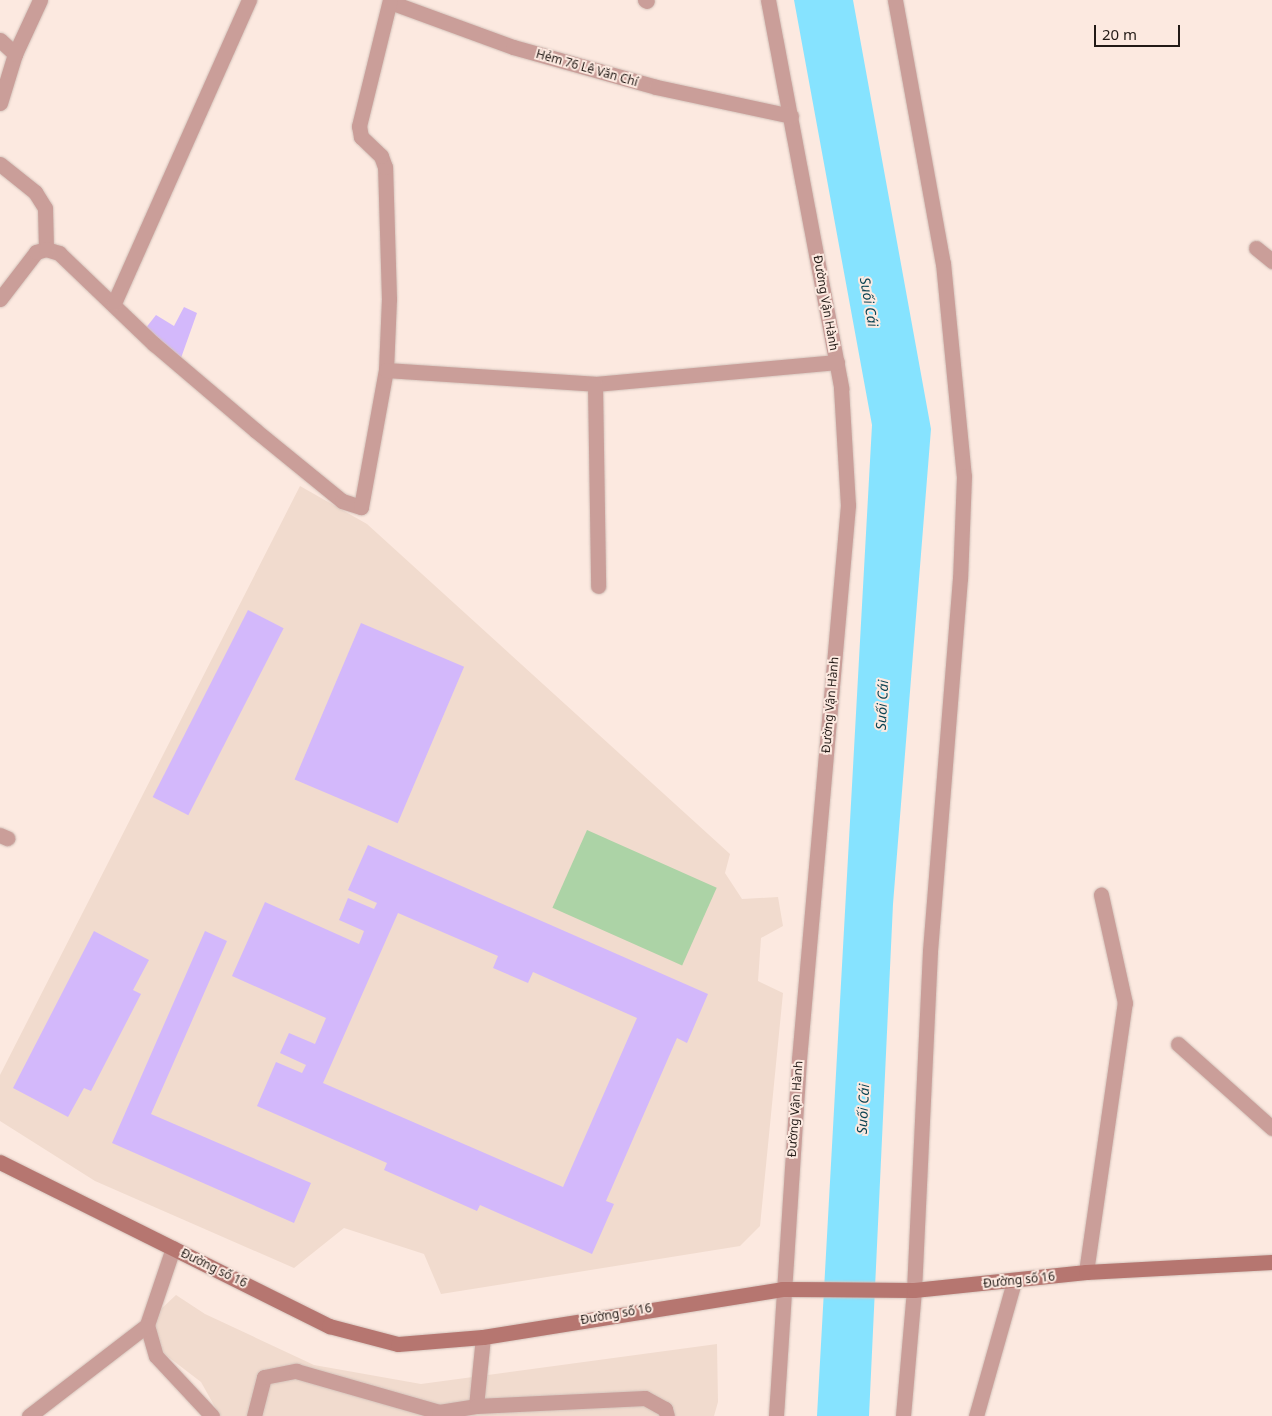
<!DOCTYPE html>
<html>
<head>
<meta charset="utf-8">
<style>
	body { margin:0 }
	#map { position:relative; width:1272px; height:1416px; overflow:hidden; background:#fce9e0; font-family:"Noto Sans",sans-serif }
	div>[style] { position:absolute }
	.education>* { inset:0; background:#f1dbce }
	.green>* { inset:0; background:#acd3a6; transform-origin:0 0 }
	.water>* { inset:0; background:#86e3ff }
	.building>* { inset:0; background:#d3b8fb; transform-origin:0 0 }
	.roads { filter:drop-shadow(0 0 1px #d5c4bc) drop-shadow(0 0 1px #d5c4bc) }
	.lane>* { height:15px; margin:-7.5px; padding:0 7.5px; transform-origin:7.5px; border-radius:7.5px; background:#ca9e99 }
	.street>* { height:15px; margin:-7.5px; padding:0 7.5px; transform-origin:7.5px; border-radius:7.5px; background:#ca9e99 }
	.secondary>* { height:15px; margin:-7.5px; padding:0 7.5px; transform-origin:7.5px; border-radius:7.5px; background:#b67670 }
	span { translate:-50% -50%; white-space:nowrap; text-align:center; line-height:1.15; -webkit-text-stroke:4px #fce9e0; paint-order:stroke }
	.street-label { font-size:12px; color:#221a16 }
	.water-label { font-size:14px; color:#0a4352; font-style:italic }
	.scale { position:absolute; left:1094px; top:25px; width:86px; height:22px; box-sizing:border-box; border:2px solid #221a16; border-top:0; padding-left:6px; font-size:15px; line-height:18px; white-space:nowrap; color:#221a16; -webkit-text-stroke:4px #fce9e0; paint-order:stroke }
</style>
</head>
<body>
<div id="map">
	<div class="education">
		<div style="clip-path:polygon(300px 486px,367px 524px,730px 854px,725px 873px,742px 899px,778px 897px,783px 926px,761px 938px,758px 981px,783px 993px,760px 1226px,740px 1246px,441px 1294px,424px 1254px,344px 1228px,294px 1268px,95px 1181px,0 1121px,0 1075px)"></div>
		<div style="clip-path:polygon(176px 1295px,205px 1314px,314px 1365px,421px 1384px,717px 1344px,718px 1402px,714px 1416px,220px 1416px,201px 1382px,150px 1343px,146px 1323px)"></div>
	</div>
	<div class="green">
		<div style="left:587px;top:830px;width:142px;height:85px;rotate:24deg"></div>
	</div>
	<div class="water">
		<div style="clip-path:polygon(794px 0,853px 0,931px 429px,893px 904px,869px 1416px,817px 1416px,872px 425px)"></div>
	</div>
	<div class="building">
		<div style="clip-path:polygon(184px 307px,197px 313px,181px 358px,145px 329px,156px 315px,174px 326px)"></div>
		<div style="left:248px;top:610px;width:40px;height:210px;rotate:27deg"></div>
		<div style="left:361px;top:623px;width:112px;height:170px;rotate:23deg"></div>
		<div style="clip-path:polygon(evenodd,368px 845px,708px 994px,687px 1043px,677px 1038px,606px 1201px,614px 1204px,592px 1254px,480px 1205px,477px 1211px,384px 1170px,387px 1163px,257px 1106px,276px 1062px,302px 1073px,306px 1065px,280px 1053px,289px 1033px,315px 1044px,326px 1018px,232px 976px,265px 902px,359px 944px,364px 931px,339px 920px,348px 898px,374px 909px,377px 903px,348px 890px,368px 845px,398px 913px,498px 956px,493px 968px,528px 983px,533px 972px,637px 1018px,563px 1187px,323px 1083px,398px 913px)"></div>
		<div style="clip-path:polygon(94px 931px,149px 960px,133px 990px,141px 994px,91px 1091px,84px 1088px,68px 1117px,13px 1088px)"></div>
		<div style="clip-path:polygon(205px 931px,227px 941px,151px 1114px,311px 1183px,294px 1223px,112px 1143px)"></div>
	</div>
	<div class="roads">
		<div class="lane">
			<div style="left:1178px;top:1044px;width:126px;rotate:41.8deg"></div>
			<div style="left:173px;top:1248px;width:81px;rotate:108.7deg"></div>
			<div style="left:147px;top:1325px;width:32px;rotate:74deg"></div>
			<div style="left:156px;top:1356px;width:82px;rotate:47deg"></div>
			<div style="left:476px;top:1406px;width:69px;rotate:-84.2deg"></div>
			<div style="left:29px;top:1416px;width:149px;rotate:-37.6deg"></div>
			<div style="left:254px;top:1416px;width:40px;rotate:-75.6deg"></div>
			<div style="left:264px;top:1377px;width:33px;rotate:-11deg"></div>
			<div style="left:296px;top:1371px;width:149px;rotate:16deg"></div>
			<div style="left:439px;top:1412px;width:37px;rotate:-9deg"></div>
			<div style="left:476px;top:1406px;width:169px;rotate:-2.7deg"></div>
			<div style="left:645px;top:1398px;width:23px;rotate:29deg"></div>
			<div style="left:665px;top:1409px;width:7px;rotate:74deg"></div>
		</div>
		<div class="street">
			<div style="left:645px;top:0;width:2px;rotate:27deg"></div>
			<div style="left:768px;top:0;width:395px;rotate:79.3deg"></div>
			<div style="left:841px;top:388px;width:117px;rotate:86.6deg"></div>
			<div style="left:848px;top:505px;width:557px;rotate:95.05deg"></div>
			<div style="left:799px;top:1060px;width:357px;rotate:93.7deg"></div>
			<div style="left:895px;top:0;width:267px;rotate:79.7deg"></div>
			<div style="left:943px;top:263px;width:214px;rotate:84.4deg"></div>
			<div style="left:964px;top:476px;width:102px;rotate:92.2deg"></div>
			<div style="left:960px;top:578px;width:374px;rotate:94.6deg"></div>
			<div style="left:930px;top:951px;width:339px;rotate:92.7deg"></div>
			<div style="left:914px;top:1290px;width:126px;rotate:95deg"></div>
			<div style="left:390px;top:2px;width:131px;rotate:20.1deg"></div>
			<div style="left:513px;top:47px;width:148px;rotate:15.6deg"></div>
			<div style="left:656px;top:87px;width:138px;rotate:12.1deg"></div>
			<div style="left:0;top:40px;width:21px;rotate:43deg"></div>
			<div style="left:0;top:103px;width:51px;rotate:-73deg"></div>
			<div style="left:15px;top:54px;width:60px;rotate:-65.2deg"></div>
			<div style="left:0;top:164px;width:45px;rotate:38.7deg"></div>
			<div style="left:35px;top:192px;width:19px;rotate:58deg"></div>
			<div style="left:45px;top:208px;width:41px;rotate:88.6deg"></div>
			<div style="left:1256px;top:248px;width:21px;rotate:39deg"></div>
			<div style="left:0;top:299px;width:59px;rotate:-52.5deg"></div>
			<div style="left:36px;top:252px;width:10px;rotate:-17deg"></div>
			<div style="left:46px;top:249px;width:14px;rotate:17deg"></div>
			<div style="left:59px;top:253px;width:132px;rotate:43.8deg"></div>
			<div style="left:154px;top:344px;width:133px;rotate:40.4deg"></div>
			<div style="left:255px;top:430px;width:112px;rotate:39.2deg"></div>
			<div style="left:342px;top:501px;width:20px;rotate:18deg"></div>
			<div style="left:361px;top:507px;width:139px;rotate:-79.7deg"></div>
			<div style="left:386px;top:370px;width:71px;rotate:-87.6deg"></div>
			<div style="left:389px;top:299px;width:132px;rotate:-91.7deg"></div>
			<div style="left:385px;top:167px;width:12px;rotate:-110deg"></div>
			<div style="left:381px;top:156px;width:28px;rotate:-136deg"></div>
			<div style="left:361px;top:137px;width:11px;rotate:-100deg"></div>
			<div style="left:359px;top:126px;width:130px;rotate:-76.2deg"></div>
			<div style="left:114px;top:303px;width:332px;rotate:-66deg"></div>
			<div style="left:386px;top:370px;width:209px;rotate:3.8deg"></div>
			<div style="left:595px;top:384px;width:243px;rotate:-5.2deg"></div>
			<div style="left:595px;top:384px;width:202px;rotate:89.1deg"></div>
			<div style="left:0;top:835px;width:8px;rotate:23deg"></div>
			<div style="left:1086px;top:1272px;width:272px;rotate:-81.8deg"></div>
			<div style="left:1125px;top:1003px;width:111px;rotate:-102.5deg"></div>
			<div style="left:976px;top:1416px;width:139px;rotate:-74.2deg"></div>
		</div>
		<div class="secondary">
			<div style="left:0;top:1162px;width:368px;rotate:26.5deg"></div>
			<div style="left:329px;top:1326px;width:71px;rotate:14.6deg"></div>
			<div style="left:398px;top:1344px;width:85px;rotate:-4.7deg"></div>
			<div style="left:483px;top:1337px;width:303px;rotate:-9.1deg"></div>
			<div style="left:782px;top:1289px;width:132px;rotate:0.4deg"></div>
			<div style="left:914px;top:1290px;width:173px;rotate:-6deg"></div>
			<div style="left:1086px;top:1272px;width:186px;rotate:-3.1deg"></div>
		</div>
	</div>
	<div class="street-label">
		<span style="left:587px;top:68px;rotate:16deg">Hẻm 76 Lê Văn Chí</span>
		<span style="left:826px;top:303px;rotate:80deg">Đường Vận Hành</span>
		<span style="left:830px;top:705px;rotate:-85deg">Đường Vận Hành</span>
		<span style="left:795px;top:1109px;rotate:-86deg">Đường Vận Hành</span>
		<span style="left:214px;top:1268px;rotate:26deg">Đường số 16</span>
		<span style="left:1019px;top:1280px;rotate:-6deg">Đường số 16</span>
		<span style="left:616px;top:1314px;rotate:-10deg">Đường số 16</span>
	</div>
	<div class="water-label">
		<span style="left:869px;top:302px;rotate:80deg">Suối Cái</span>
		<span style="left:882px;top:705px;rotate:-87deg">Suối Cái</span>
		<span style="left:863px;top:1109px;rotate:-87deg">Suối Cái</span>
	</div>
	<div class="scale">20 m</div>
</div>
</body>
</html>
